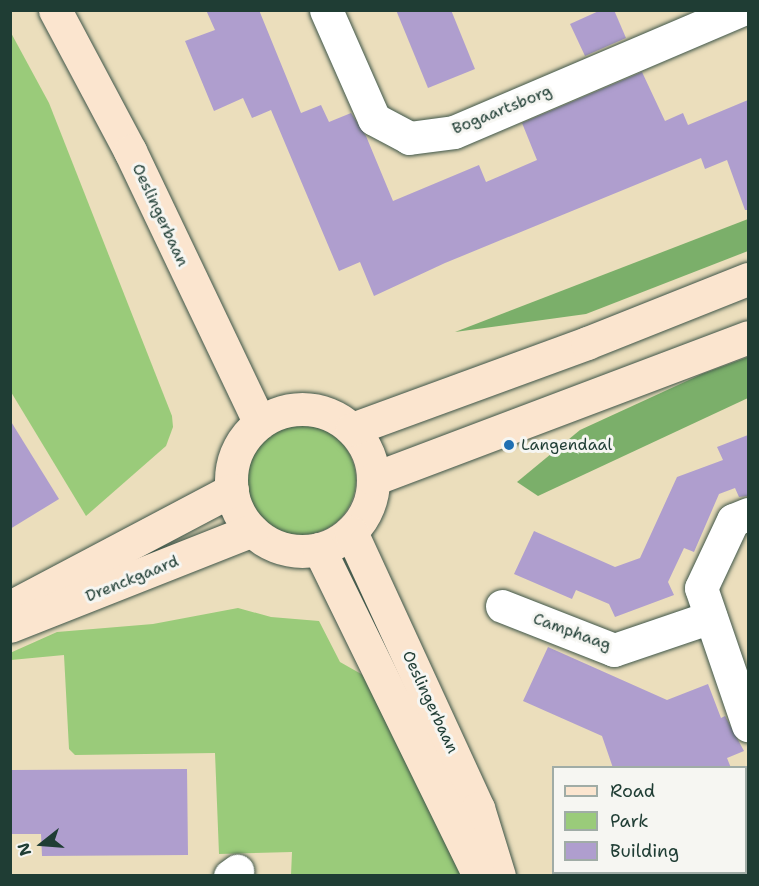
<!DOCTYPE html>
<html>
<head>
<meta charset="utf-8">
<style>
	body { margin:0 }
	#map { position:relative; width:759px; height:886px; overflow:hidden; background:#ebdebc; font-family:"Shantell Sans",sans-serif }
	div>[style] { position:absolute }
	.green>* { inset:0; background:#9acb7a }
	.round { border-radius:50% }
	.forest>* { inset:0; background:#7baf6a }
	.building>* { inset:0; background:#af9ece }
	.roads { filter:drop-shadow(0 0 2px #3e5548) drop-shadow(0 0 2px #3e5548) }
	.street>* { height:33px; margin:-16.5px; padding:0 16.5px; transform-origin:16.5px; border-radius:16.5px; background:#fff }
	.secondary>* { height:33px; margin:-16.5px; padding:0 16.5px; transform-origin:16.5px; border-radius:16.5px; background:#fbe5cf }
	.secondary>.ring { margin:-16.5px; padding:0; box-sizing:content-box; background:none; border:33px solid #fbe5cf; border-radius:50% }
	.dots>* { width:16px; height:16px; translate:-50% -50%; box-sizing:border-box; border:3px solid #f6f6f2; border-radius:50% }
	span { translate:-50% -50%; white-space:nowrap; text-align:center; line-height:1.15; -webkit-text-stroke:6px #f6f6f2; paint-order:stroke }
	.street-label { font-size:16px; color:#1f3d34 }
	.poi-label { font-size:16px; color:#1f3d34 }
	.left { translate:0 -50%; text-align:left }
	.frame { position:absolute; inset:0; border:12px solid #1f3d34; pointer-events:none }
	.legend { position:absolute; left:552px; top:766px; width:195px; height:108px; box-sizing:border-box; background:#f6f6f2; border:2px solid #a0aca6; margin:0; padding:8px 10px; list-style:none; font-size:18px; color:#1f3d34 }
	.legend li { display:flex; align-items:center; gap:12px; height:30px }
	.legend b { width:30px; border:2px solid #a0aca6 }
	.north { position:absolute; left:12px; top:814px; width:60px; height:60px; -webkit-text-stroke:4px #f6f6f2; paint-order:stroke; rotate:253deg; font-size:16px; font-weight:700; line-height:24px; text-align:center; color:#1f3d34 }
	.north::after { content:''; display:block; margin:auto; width:21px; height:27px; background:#1f3d34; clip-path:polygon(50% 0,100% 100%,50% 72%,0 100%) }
</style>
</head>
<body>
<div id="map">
	<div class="green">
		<div style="clip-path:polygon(10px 31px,49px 103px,172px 416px,173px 427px,166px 446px,86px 516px,11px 392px)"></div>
		<div class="round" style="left:246px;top:425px;width:110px;height:110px"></div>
		<div style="clip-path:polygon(238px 608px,271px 617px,319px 621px,340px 662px,370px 679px,466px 875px,291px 875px,292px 852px,219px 854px,215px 753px,75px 755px,69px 749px,64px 655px,11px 660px,10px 653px,57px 632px,153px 624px)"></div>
	</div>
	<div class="forest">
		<div style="clip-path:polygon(748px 219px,748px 251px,586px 314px,455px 332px)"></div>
		<div style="clip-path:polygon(748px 357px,748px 398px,538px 496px,517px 482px,580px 430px,702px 374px)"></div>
	</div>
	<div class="building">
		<div style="clip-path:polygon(206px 10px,259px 10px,301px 113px,321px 105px,329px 122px,351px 113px,366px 136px,393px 201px,479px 165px,486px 182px,537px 160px,522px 123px,642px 72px,665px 121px,683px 113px,688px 125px,748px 100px,748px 210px,745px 210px,727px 160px,705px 169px,701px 158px,445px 263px,374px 296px,360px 262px,339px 271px,271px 110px,252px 118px,243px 98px,214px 111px,185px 41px,215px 30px)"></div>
		<div style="clip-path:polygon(396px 10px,451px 10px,475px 69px,428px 88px)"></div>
		<div style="clip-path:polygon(601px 10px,614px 10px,626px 38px,585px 56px,570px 24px)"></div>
		<div style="clip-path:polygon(10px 420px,59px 499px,10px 529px)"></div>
		<div style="clip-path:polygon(748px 435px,748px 496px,739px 497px,735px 488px,719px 494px,694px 552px,684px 548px,668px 582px,674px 595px,615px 617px,609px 604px,576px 590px,572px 599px,514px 574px,534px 531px,615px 567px,640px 558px,677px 477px,723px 460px,717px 447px)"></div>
		<div style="clip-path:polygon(548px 647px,667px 700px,708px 684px,721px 718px,725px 716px,744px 751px,727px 758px,731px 768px,613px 768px,602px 736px,523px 701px)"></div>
		<div style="clip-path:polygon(187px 769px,188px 855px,42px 856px,41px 834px,10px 834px,10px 770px)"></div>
	</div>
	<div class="roads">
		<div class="street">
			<div style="left:326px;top:10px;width:119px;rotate:66.2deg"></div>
			<div style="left:374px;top:119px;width:40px;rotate:28deg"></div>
			<div style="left:409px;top:138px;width:45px;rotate:-7.6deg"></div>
			<div style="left:454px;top:132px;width:311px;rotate:-23.1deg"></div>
			<div style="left:748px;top:514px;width:16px;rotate:158deg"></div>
			<div style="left:733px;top:520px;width:75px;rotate:115.2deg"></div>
			<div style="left:701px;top:588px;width:145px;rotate:71.1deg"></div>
			<div style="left:502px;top:606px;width:120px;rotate:21.4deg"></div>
			<div style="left:614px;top:650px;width:102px;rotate:-18.8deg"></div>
			<div style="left:704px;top:872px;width:4px;rotate:76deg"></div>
			<div style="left:230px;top:876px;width:9px;rotate:-36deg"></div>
			<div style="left:742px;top:876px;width:7px;rotate:-27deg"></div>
		</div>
		<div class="secondary">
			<div style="left:55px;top:10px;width:160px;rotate:62deg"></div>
			<div style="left:130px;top:151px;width:301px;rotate:64.5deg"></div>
			<div class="ring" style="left:231px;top:409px;width:109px;height:109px"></div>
			<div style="left:352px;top:429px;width:250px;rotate:-20.1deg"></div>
			<div style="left:587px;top:343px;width:173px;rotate:-21.7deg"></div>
			<div style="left:373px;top:479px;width:401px;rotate:-20.7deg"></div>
			<div style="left:351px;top:532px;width:304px;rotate:65.3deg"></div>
			<div style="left:478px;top:808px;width:71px;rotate:72.8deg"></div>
			<div style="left:319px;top:549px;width:364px;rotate:63.9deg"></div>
			<div style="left:10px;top:607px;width:251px;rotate:-27.8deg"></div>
			<div style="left:10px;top:626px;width:260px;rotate:-21.6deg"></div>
		</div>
	</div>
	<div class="dots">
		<div style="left:509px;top:445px;background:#1f6fb2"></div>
	</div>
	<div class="street-label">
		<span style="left:502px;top:110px;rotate:-22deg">Bogaartsborg</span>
		<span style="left:160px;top:215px;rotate:65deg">Oeslingerbaan</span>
		<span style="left:132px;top:579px;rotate:-22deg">Drenckgaard</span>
		<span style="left:572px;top:632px;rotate:20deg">Camphaag</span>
		<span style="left:430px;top:702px;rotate:65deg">Oeslingerbaan</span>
	</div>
	<div class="poi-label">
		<span class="left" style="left:521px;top:445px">Langendaal</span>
	</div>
	<div class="frame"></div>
	<ul class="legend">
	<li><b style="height:8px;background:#fbe5cf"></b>Road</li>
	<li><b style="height:16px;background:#9acb7a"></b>Park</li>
	<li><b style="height:16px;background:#af9ece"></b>Building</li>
	</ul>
	<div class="north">N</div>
</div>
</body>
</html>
